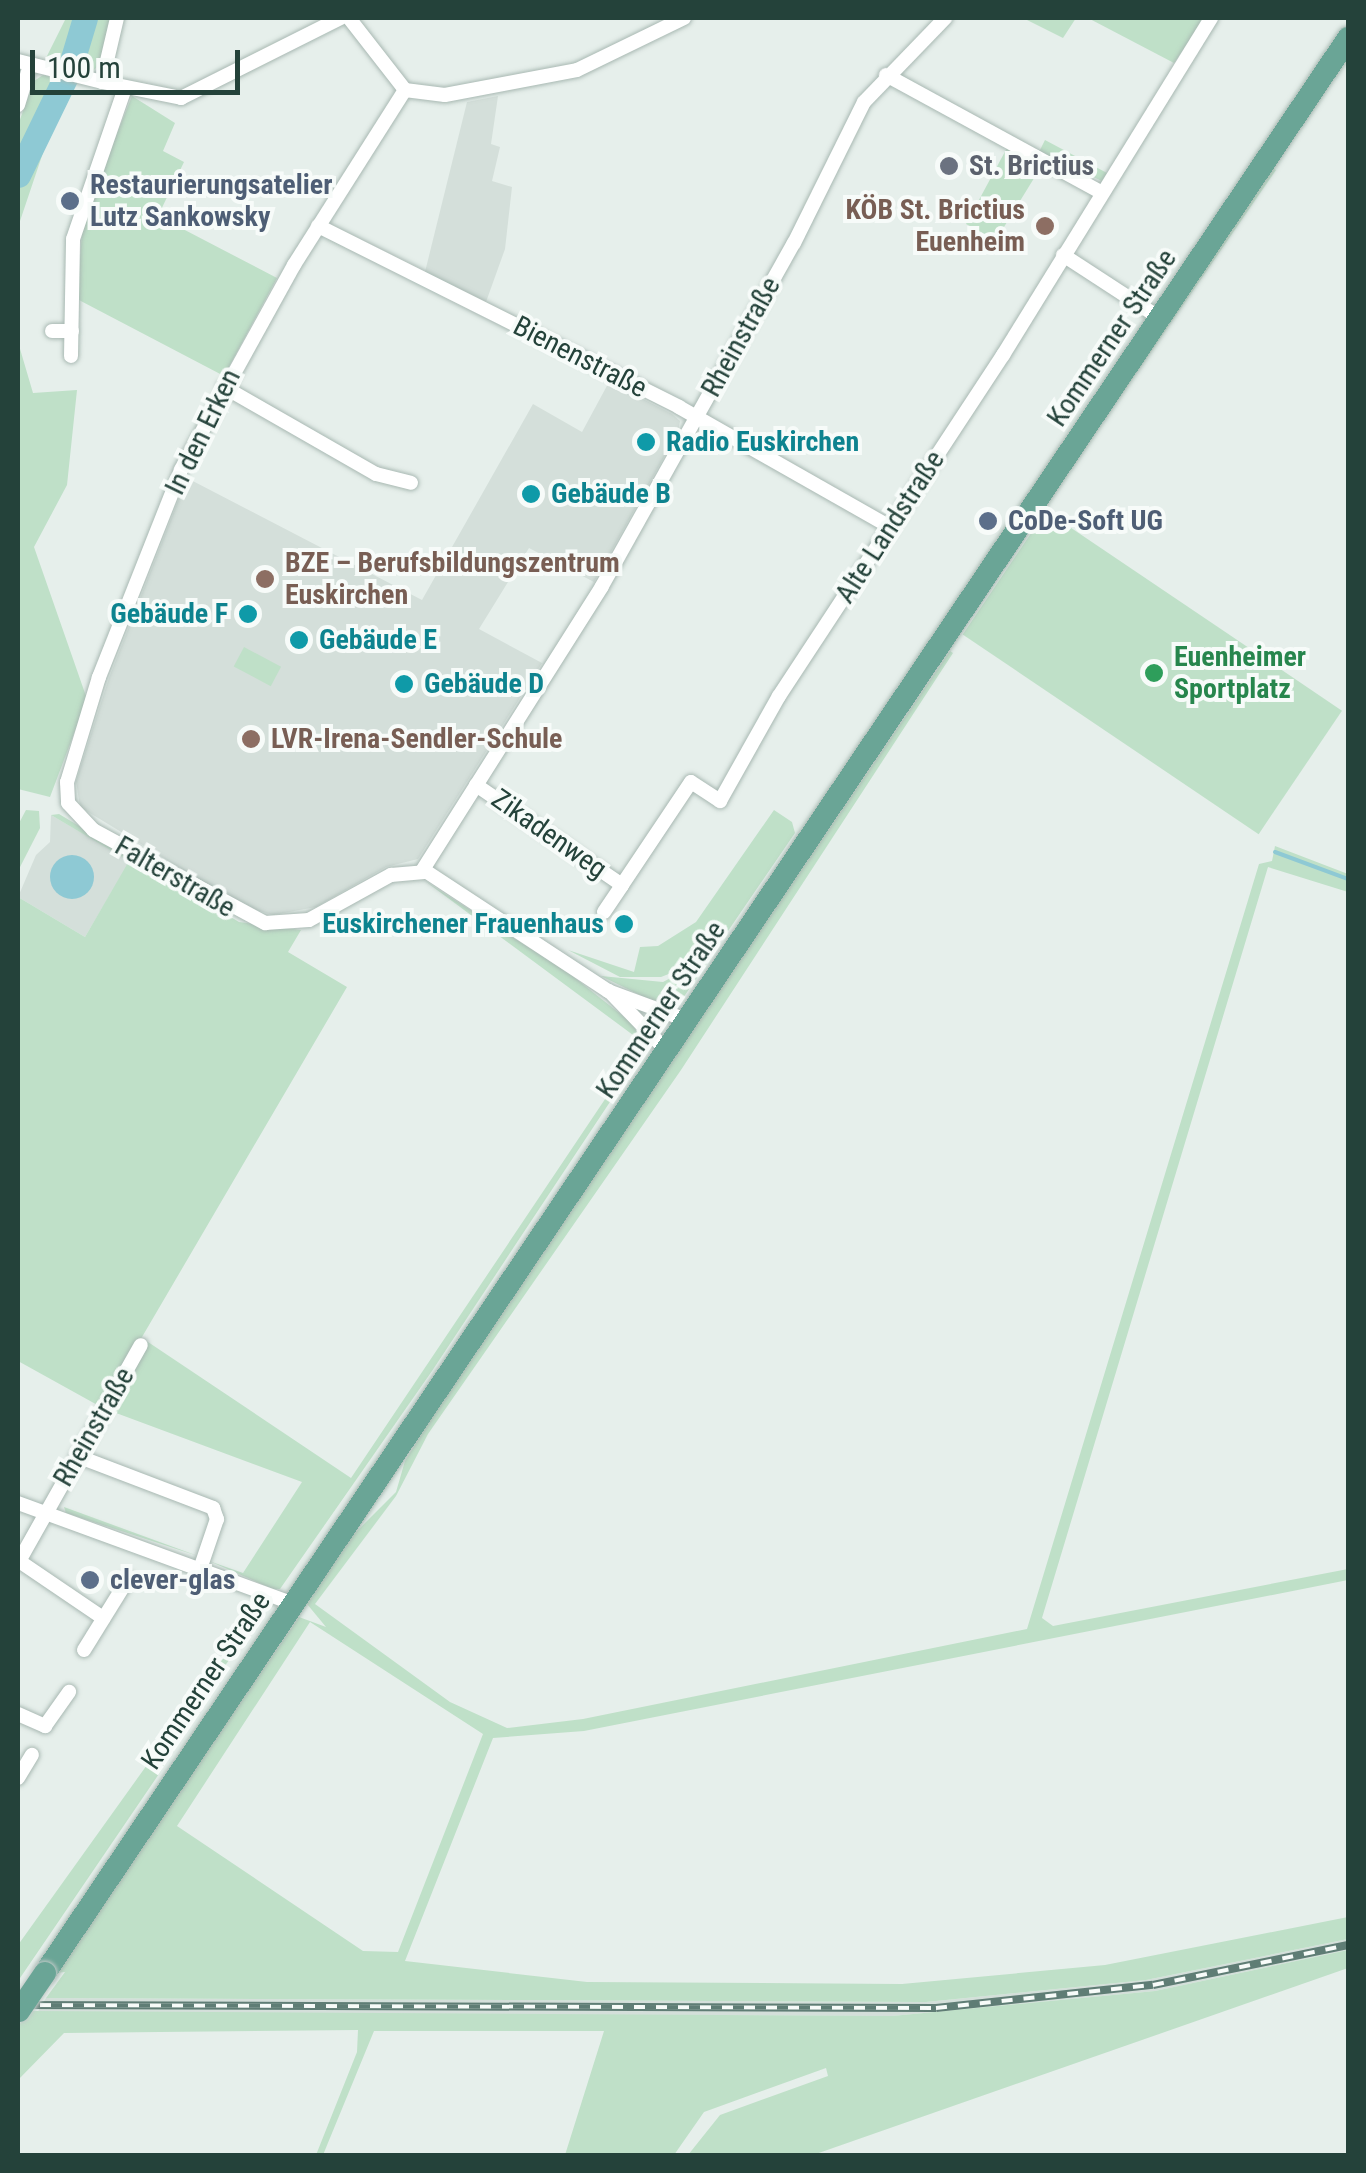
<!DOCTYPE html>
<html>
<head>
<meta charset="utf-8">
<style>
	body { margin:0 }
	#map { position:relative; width:1366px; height:2173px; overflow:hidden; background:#e6efeb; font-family:"Roboto Condensed",sans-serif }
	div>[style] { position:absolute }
	.built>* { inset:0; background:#d4dfda }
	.green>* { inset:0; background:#bfe0c8; transform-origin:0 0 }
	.water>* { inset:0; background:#8ec9d4 }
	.round { border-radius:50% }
	.stream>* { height:4px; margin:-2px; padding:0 2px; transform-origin:2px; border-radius:2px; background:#8ec9d4 }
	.river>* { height:25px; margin:-12.5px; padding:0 12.5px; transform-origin:12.5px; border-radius:12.5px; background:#8ec9d4 }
	.roads { filter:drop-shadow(0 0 2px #a8b8b2) drop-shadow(0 0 2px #a8b8b2) }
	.street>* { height:14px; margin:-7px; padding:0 7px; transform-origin:7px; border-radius:7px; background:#fff }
	.primary>* { height:22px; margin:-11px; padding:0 11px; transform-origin:11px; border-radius:11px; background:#6aa596 }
	.rail>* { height:8px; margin-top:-4px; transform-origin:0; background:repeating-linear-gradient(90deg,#f7fbf9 0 11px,#5f7d75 0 22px); box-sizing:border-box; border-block:2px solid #5f7d75 }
	.bridges { filter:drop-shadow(0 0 2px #c2cac8) drop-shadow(0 0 2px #c2cac8) }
	.primary-bridge>* { height:22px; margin:-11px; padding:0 11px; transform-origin:11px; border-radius:11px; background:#6aa596 }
	.dots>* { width:28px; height:28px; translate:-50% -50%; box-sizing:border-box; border:5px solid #f7fbf9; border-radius:50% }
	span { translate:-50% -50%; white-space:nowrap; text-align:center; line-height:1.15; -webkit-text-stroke:8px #f7fbf9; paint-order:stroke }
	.worship-label { font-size:28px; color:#5b616d; font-weight:700 }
	.left { translate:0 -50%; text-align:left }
	.service-label { font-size:28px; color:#4e5e75; font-weight:700 }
	.education-label { font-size:28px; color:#785e54; font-weight:700 }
	.right { translate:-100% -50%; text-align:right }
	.street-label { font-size:28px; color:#24423a }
	.culture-label { font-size:28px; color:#0d838f; font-weight:700 }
	.leisure-label { font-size:28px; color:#27864d; font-weight:700 }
	.frame { position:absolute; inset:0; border:20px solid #24423a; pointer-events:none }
	.scale { position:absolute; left:30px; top:50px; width:210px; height:45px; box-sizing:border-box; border:5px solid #24423a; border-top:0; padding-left:12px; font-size:30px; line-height:35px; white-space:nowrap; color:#24423a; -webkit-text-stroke:8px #f7fbf9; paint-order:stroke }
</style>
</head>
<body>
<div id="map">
	<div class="built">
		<div style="clip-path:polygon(498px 96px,491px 144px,500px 147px,492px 181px,512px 187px,505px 249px,486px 302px,425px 272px,467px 102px)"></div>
		<div style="clip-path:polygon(609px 382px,672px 414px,680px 421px,678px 432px,594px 582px,529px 548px,479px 629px,542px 663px,418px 859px,386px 867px,316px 907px,273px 915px,243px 906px,80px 807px,76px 781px,109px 678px,187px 478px,422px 600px,533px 404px,582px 432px)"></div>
		<div style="clip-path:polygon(51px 815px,130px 861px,85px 937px,18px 897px,36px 855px,50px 842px)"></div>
		<div style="clip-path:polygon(1348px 1939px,1348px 1950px,1155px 1991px,892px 2016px,37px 2013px,46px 1998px,926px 2002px,1146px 1980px)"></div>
	</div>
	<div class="green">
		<div style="clip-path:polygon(66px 18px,82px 18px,65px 67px,44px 62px)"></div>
		<div style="clip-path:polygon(89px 18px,112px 18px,101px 63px,91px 73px,74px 69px)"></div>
		<div style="clip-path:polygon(1023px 18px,1076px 18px,1063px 38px)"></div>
		<div style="clip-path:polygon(1088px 18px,1205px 18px,1174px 63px)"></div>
		<div style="clip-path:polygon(43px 75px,77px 83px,54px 120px,18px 227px,18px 125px,34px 81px)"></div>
		<div style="clip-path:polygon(132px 96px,175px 123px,163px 151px,184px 162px,158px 216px,277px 278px,224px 376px,77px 299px,83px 219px)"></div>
		<div style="clip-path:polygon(1045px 140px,1107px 173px,1102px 181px,1039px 152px)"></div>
		<div style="clip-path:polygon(1008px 146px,1036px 161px,1030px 171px,1036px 175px,996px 240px,966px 224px)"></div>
		<div style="clip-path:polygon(1272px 168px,1276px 170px,1091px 439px)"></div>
		<div style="clip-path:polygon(18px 342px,33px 393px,77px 390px,67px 485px,34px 547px,87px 699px,50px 797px,18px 789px)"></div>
		<div style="left:1046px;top:511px;width:357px;height:149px;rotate:34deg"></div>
		<div style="left:244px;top:647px;width:42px;height:22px;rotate:28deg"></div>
		<div style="clip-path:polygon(evenodd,950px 651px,953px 653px,681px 1070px,428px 1434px,396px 1496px,315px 1604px,450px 1702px,507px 1728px,583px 1719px,1027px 1629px,1259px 864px,1272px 861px,1275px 846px,1348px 874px,1348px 892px,1268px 867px,1042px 1618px,1053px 1626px,1348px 1569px,1348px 1580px,584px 1731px,493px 1738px,405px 1961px,587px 1982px,902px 1984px,1105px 1965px,1348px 1917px,1348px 1939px,1146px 1980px,926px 2002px,46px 1998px,65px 1972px,54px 1973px,299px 1617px,326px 1627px,307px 1604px,350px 1538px,396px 1492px,405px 1461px,455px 1380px,950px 651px,310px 1622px,483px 1734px,398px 1952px,363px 1951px,177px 1826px,310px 1622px)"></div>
		<div style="clip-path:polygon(26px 810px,39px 811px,40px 828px,18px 871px,18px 825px)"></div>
		<div style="clip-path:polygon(774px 810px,792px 822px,795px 833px,728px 931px,684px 968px,661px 977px,620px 977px,568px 950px,634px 972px,640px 947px,658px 946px,696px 922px)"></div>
		<div style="clip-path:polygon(59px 814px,239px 922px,301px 930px,288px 952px,347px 987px,101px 1407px,18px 1361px,18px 897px,85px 937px,129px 861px,51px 815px)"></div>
		<div style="clip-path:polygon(425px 881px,570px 974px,633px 1024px,645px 1049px,432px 1371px,280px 1589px,273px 1589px,209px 1561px,243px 1573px,302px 1482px,108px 1410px,148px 1342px,351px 1478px,638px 1050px,633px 1035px)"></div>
		<div style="clip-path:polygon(712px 956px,683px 998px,673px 1001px,650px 1000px,601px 976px,663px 982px)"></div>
		<div style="clip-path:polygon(64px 1507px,198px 1556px,66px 1513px)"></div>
		<div style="clip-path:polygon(263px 1603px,269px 1605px,184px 1722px,161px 1771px,18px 1981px,18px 1945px)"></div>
		<div style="clip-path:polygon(1348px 1950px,1348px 1968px,813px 2155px,688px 2155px,720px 2115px,828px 2076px,826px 2068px,704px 2112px,674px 2155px,565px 2155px,604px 2031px,374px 2031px,323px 2155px,316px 2155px,357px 2052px,358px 2030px,64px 2033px,18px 2080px,18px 2027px,28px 2011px,892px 2016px,1155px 1991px)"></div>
	</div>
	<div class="water">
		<div class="round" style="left:50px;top:855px;width:44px;height:44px"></div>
	</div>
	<div class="stream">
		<div style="left:1275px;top:852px;width:78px;rotate:20.3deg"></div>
	</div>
	<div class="river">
		<div style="left:18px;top:175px;width:119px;rotate:-64.1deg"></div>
		<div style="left:70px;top:68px;width:52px;rotate:-73.3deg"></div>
	</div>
	<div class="roads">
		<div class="street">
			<div style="left:349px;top:18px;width:91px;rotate:52.1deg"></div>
			<div style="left:405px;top:90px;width:40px;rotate:7.1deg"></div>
			<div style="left:445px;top:95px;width:134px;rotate:-10.7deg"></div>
			<div style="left:577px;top:70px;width:119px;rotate:-25.9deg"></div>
			<div style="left:18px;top:61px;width:87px;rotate:14deg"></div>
			<div style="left:102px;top:82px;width:66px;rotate:-76.8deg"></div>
			<div style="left:886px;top:75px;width:246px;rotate:28.6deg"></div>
			<div style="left:102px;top:82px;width:81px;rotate:11.4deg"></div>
			<div style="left:181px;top:98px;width:179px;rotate:-26.6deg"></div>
			<div style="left:405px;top:90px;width:207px;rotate:122.4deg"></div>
			<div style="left:294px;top:265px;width:234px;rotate:118.9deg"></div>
			<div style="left:181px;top:470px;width:223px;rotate:111.6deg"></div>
			<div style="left:99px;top:677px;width:110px;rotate:106.9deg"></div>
			<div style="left:67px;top:782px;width:21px;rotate:87deg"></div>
			<div style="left:68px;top:803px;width:37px;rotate:47deg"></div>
			<div style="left:93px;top:830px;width:196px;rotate:28.4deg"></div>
			<div style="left:265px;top:923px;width:44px;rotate:-3.9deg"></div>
			<div style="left:309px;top:920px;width:94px;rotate:-28.8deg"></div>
			<div style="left:391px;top:875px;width:36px;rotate:-5deg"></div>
			<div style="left:427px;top:872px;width:217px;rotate:33.3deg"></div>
			<div style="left:608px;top:991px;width:86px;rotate:20.3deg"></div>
			<div style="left:18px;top:105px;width:42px;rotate:-73.3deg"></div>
			<div style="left:318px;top:226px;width:404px;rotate:26.6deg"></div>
			<div style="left:679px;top:407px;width:243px;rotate:29.6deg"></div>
			<div style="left:1063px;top:255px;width:117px;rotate:33.1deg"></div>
			<div style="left:52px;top:331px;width:20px"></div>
			<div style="left:71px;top:356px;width:117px;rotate:-89deg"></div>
			<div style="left:73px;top:239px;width:160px;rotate:-71deg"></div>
			<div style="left:224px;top:387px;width:175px;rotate:29.8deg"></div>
			<div style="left:376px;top:474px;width:36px;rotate:14deg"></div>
			<div style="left:476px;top:785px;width:177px;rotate:34.4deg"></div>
			<div style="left:622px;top:885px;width:124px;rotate:-56.2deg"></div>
			<div style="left:691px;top:782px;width:35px;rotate:33deg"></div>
			<div style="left:720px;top:801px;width:120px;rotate:-60.7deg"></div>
			<div style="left:779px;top:696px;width:408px;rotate:-56.7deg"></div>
			<div style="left:1003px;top:355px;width:396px;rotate:-58.3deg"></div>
			<div style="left:422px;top:871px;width:337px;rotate:-57.7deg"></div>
			<div style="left:602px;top:586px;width:393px;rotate:-60.8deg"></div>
			<div style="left:794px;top:243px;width:157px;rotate:-63.6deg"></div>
			<div style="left:864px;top:102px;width:117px;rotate:-46deg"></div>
			<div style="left:604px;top:912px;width:32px;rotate:-56deg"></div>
			<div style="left:609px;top:991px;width:86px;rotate:45.9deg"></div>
			<div style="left:77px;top:1456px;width:146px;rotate:20.9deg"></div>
			<div style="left:213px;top:1508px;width:12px;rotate:70deg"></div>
			<div style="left:217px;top:1519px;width:53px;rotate:108.8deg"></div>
			<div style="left:18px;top:1503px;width:294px;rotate:20.1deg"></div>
			<div style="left:19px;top:1561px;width:102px;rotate:34.2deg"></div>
			<div style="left:18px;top:1563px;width:250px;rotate:-60.6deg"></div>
			<div style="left:84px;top:1650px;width:84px;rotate:-58.2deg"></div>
			<div style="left:18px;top:1714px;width:30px;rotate:24deg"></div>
			<div style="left:45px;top:1726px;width:42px;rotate:-54.8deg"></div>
			<div style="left:18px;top:1778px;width:27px;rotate:-59deg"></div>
		</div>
		<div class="primary">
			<div style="left:45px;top:1973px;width:2333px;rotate:-56.04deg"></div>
		</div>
	</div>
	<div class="rail">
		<div style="left:18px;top:2005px;width:918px;rotate:0.19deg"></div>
		<div style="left:936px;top:2008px;width:218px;rotate:-6.1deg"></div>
		<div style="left:1153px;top:1985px;width:199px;rotate:-11.6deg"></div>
	</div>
	<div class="bridges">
		<div class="primary-bridge">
			<div style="left:19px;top:2011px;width:46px;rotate:-55.6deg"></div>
		</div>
	</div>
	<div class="dots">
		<div style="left:949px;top:166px;background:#6b7280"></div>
		<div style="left:70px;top:201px;background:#5c6f8a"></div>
		<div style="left:1045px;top:226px;background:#8d6e63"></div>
		<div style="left:646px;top:442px;background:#0f9aa8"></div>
		<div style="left:531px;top:494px;background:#0f9aa8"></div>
		<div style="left:988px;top:521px;background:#5c6f8a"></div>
		<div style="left:265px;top:579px;background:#8d6e63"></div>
		<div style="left:248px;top:614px;background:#0f9aa8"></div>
		<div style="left:299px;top:640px;background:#0f9aa8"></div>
		<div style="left:1154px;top:673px;background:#2e9e5b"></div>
		<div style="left:404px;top:684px;background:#0f9aa8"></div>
		<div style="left:251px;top:739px;background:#8d6e63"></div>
		<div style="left:624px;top:924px;background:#0f9aa8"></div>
		<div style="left:90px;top:1580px;background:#5c6f8a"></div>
	</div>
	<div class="worship-label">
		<span class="left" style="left:969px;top:166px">St. Brictius</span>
	</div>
	<div class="service-label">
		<span class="left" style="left:90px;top:201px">Restaurierungsatelier<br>Lutz Sankowsky</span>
		<span class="left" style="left:1008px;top:521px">CoDe-Soft UG</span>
		<span class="left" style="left:110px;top:1580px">clever-glas</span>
	</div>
	<div class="education-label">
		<span class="right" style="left:1025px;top:226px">KÖB St. Brictius<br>Euenheim</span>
		<span class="left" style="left:285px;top:579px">BZE – Berufsbildungszentrum<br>Euskirchen</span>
		<span class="left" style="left:271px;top:739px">LVR-Irena-Sendler-Schule</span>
	</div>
	<div class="street-label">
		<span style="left:741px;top:337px;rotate:-61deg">Rheinstraße</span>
		<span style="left:1112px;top:338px;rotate:-56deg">Kommerner Straße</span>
		<span style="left:580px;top:357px;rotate:27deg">Bienenstraße</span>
		<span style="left:203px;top:432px;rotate:-64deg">In den Erken</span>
		<span style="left:890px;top:527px;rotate:-57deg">Alte Landstraße</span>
		<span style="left:549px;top:834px;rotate:35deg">Zikadenweg</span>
		<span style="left:175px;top:877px;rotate:30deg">Falterstraße</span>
		<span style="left:661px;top:1010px;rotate:-56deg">Kommerner Straße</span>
		<span style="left:94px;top:1427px;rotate:-60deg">Rheinstraße</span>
		<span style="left:206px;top:1681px;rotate:-56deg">Kommerner Straße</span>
	</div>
	<div class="culture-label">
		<span class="left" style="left:666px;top:442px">Radio Euskirchen</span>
		<span class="left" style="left:551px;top:494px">Gebäude B</span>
		<span class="right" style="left:228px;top:614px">Gebäude F</span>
		<span class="left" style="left:319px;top:640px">Gebäude E</span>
		<span class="left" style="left:424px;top:684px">Gebäude D</span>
		<span class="right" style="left:604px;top:924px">Euskirchener Frauenhaus</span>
	</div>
	<div class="leisure-label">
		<span class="left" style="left:1174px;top:673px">Euenheimer<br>Sportplatz</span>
	</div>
	<div class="frame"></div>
	<div class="scale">100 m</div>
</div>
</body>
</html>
